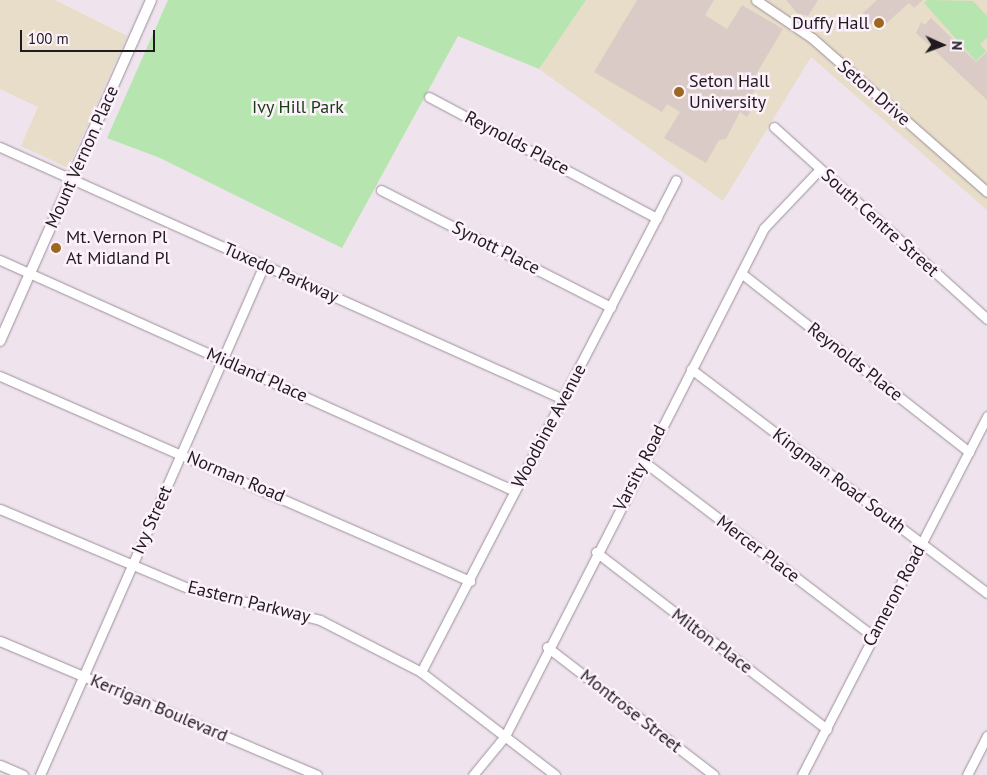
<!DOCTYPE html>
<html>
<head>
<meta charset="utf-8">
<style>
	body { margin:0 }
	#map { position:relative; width:987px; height:775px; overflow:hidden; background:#efe4ee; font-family:"PT Sans",sans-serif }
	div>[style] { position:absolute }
	.education>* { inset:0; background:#e7ddc8 }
	.green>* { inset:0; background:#b6e5b0 }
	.building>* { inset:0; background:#dbcbc7 }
	.roads { filter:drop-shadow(0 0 1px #9b909a) drop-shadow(0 0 1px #9b909a) }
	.minor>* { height:9px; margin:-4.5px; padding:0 4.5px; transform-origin:4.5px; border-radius:4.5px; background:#fff }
	.tertiary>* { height:10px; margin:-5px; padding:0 5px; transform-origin:5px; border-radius:5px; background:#fff }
	.dots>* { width:14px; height:14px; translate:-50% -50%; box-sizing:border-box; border:2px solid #fdf1fc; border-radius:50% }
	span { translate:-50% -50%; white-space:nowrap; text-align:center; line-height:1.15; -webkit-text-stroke:5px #fdf1fc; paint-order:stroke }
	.poi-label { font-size:18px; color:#1f1b1f }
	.right { translate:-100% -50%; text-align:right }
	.left { translate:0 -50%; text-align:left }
	.street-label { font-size:18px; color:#1f1b1f }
	.park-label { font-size:18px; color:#154012 }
	.north { position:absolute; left:917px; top:20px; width:50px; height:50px; -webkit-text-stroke:4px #fdf1fc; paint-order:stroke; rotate:92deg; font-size:14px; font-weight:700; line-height:20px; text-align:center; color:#1f1b1f }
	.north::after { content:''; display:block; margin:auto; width:18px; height:22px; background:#1f1b1f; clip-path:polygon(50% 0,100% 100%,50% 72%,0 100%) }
	.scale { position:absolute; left:20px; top:30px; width:135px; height:22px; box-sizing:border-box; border:2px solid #1f1b1f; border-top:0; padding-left:6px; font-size:15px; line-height:18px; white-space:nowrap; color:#1f1b1f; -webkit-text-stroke:4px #fdf1fc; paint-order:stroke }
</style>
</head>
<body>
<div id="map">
	<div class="education">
		<div style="clip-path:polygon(0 0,55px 0,127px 36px,68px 168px,21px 146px,38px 107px,0 89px)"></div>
		<div style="clip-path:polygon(586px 0,987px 0,987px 210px,811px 57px,723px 201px,539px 69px)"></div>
	</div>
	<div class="green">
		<div style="clip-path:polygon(168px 0,586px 0,539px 69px,458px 36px,342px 248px,160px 158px,107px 138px)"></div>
		<div style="clip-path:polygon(927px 0,973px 1px,987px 16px,987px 38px,980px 44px,986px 51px,976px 61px,924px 3px)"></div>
	</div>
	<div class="building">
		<div style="clip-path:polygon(637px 0,714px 0,705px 15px,727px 29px,742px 5px,783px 29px,755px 76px,761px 80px,744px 106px,750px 112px,747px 117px,740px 112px,726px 139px,719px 140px,706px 163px,664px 138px,680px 112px,667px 104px,662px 112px,594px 72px)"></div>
		<div style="clip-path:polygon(786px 0,818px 0,808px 16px,797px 13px)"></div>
		<div style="clip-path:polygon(877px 0,923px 0,914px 8px,909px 3px,878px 31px,862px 14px)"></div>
		<div style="clip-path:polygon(931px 18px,976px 62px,987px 52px,987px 100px,916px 33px,921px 22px,925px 25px)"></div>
	</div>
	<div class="roads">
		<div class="minor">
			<div style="left:756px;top:0;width:68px;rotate:34.2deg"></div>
			<div style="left:812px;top:38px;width:233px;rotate:41.3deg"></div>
			<div style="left:429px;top:97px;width:258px;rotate:28deg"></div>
			<div style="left:774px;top:127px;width:287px;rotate:42deg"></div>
			<div style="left:0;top:147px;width:617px;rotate:24.11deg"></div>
			<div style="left:381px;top:190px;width:258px;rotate:27deg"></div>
			<div style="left:0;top:260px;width:564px;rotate:24.16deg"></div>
			<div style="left:741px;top:273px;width:290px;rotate:38.1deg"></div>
			<div style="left:691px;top:369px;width:371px;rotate:37.1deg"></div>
			<div style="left:0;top:376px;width:513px;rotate:23.57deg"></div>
			<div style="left:643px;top:461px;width:289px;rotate:37.3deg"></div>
			<div style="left:0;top:509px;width:204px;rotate:22.8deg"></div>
			<div style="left:188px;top:588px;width:136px;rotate:13.6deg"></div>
			<div style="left:320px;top:620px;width:114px;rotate:27.2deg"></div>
			<div style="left:421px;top:672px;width:169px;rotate:37.5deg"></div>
			<div style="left:596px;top:552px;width:291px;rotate:37.5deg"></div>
			<div style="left:0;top:641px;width:344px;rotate:22.9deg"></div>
			<div style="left:547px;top:647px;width:210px;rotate:37.5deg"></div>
			<div style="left:421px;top:672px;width:554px;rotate:-62.6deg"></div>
			<div style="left:0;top:765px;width:25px;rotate:23deg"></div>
			<div style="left:40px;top:775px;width:557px;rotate:-66.29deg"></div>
			<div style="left:473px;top:775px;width:50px;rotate:-50.6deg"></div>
			<div style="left:505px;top:736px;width:570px;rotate:-62.99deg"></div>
			<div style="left:764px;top:228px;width:81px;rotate:-46.5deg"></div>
			<div style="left:802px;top:775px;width:404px;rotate:-62.7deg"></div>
			<div style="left:967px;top:775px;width:44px;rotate:-62.9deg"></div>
		</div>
		<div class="tertiary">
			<div style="left:0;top:341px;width:373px;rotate:-66.1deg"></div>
		</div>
	</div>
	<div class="dots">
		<div style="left:879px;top:23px;background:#9c681f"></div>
		<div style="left:679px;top:92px;background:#9c681f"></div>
		<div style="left:56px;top:248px;background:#9c681f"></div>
	</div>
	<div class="poi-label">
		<span class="right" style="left:869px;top:23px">Duffy Hall</span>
		<span class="left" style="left:689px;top:92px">Seton Hall<br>University</span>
		<span class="left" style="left:66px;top:248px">Mt. Vernon Pl<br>At Midland Pl</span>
	</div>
	<div class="street-label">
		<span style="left:874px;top:93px;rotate:41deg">Seton Drive</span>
		<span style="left:517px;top:143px;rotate:28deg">Reynolds Place</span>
		<span style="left:82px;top:157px;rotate:-66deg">Mount Vernon Place</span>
		<span style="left:880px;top:223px;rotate:42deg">South Centre Street</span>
		<span style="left:496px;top:248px;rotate:27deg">Synott Place</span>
		<span style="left:281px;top:273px;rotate:24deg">Tuxedo Parkway</span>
		<span style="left:855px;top:362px;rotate:38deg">Reynolds Place</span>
		<span style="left:257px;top:375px;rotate:24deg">Midland Place</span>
		<span style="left:549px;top:426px;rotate:-62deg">Woodbine Avenue</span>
		<span style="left:640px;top:468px;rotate:-63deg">Varsity Road</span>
		<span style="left:236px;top:477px;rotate:23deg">Norman Road</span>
		<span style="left:839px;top:481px;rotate:37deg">Kingman Road South</span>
		<span style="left:152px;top:520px;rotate:-66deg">Ivy Street</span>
		<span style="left:758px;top:549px;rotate:37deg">Mercer Place</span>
		<span style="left:894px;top:596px;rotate:-62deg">Cameron Road</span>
		<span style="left:249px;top:602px;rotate:14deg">Eastern Parkway</span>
		<span style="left:712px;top:641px;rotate:37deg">Milton Place</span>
		<span style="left:159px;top:708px;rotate:23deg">Kerrigan Boulevard</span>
		<span style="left:631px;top:711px;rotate:38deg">Montrose Street</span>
	</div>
	<div class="park-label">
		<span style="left:298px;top:107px">Ivy Hill Park</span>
	</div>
	<div class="north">N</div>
	<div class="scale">100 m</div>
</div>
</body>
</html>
